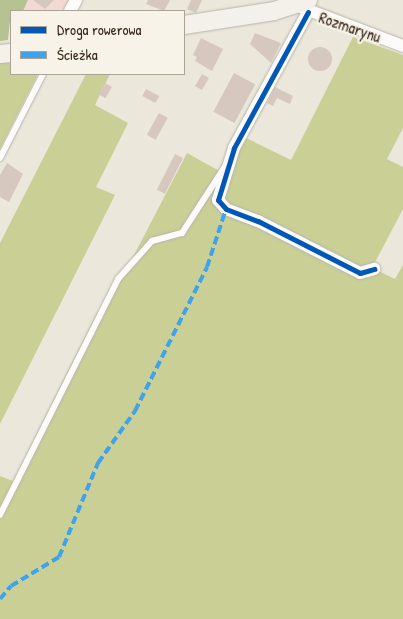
<!DOCTYPE html>
<html>
<head>
<meta charset="utf-8">
<style>
	body { margin:0 }
	#map { position:relative; width:403px; height:619px; overflow:hidden; background:#ece7db; font-family:"Patrick Hand",sans-serif }
	div>[style] { position:absolute }
	.built>* { inset:0; background:#f2dad3 }
	.green>* { inset:0; background:#cacf96 }
	.forest>* { inset:0; background:#b6c291 }
	.building>* { inset:0; background:#d7c8bf; transform-origin:0 0 }
	.round { border-radius:50% }
	.roads { filter:drop-shadow(0 0 1px #b8b3ab) drop-shadow(0 0 1px #b8b3ab) }
	.lane>* { height:6px; margin:-3px; padding:0 3px; transform-origin:3px; border-radius:3px; background:#fcfbfa }
	.street>* { height:12px; margin:-6px; padding:0 6px; transform-origin:6px; border-radius:6px; background:#fcfbfa }
	.secondary>* { height:18px; margin:-9px; padding:0 9px; transform-origin:9px; border-radius:9px; background:#f4f1eb }
	.quiet>* { height:4px; margin-top:-2px; transform-origin:0; background:repeating-linear-gradient(90deg,#3fa3ea 0 8px,transparent 0 12px) }
	.cycleway>* { height:5px; margin:-2.5px; padding:0 2.5px; transform-origin:2.5px; border-radius:2.5px; background:#0057b8 }
	span { translate:-50% -50%; white-space:nowrap; text-align:center; line-height:1.15; -webkit-text-stroke:4.5px #f7f3e8; paint-order:stroke }
	.street-label { font-size:16px; color:#3b2a1e }
	.legend { position:absolute; left:10px; top:10px; width:175px; height:65px; box-sizing:border-box; background:#f7f3e8; border:1px solid #aca397; margin:0; padding:6px 9px; list-style:none; font-size:15px; color:#3b2a1e }
	.legend li { display:flex; align-items:center; gap:10px; height:25px }
	.legend b { width:25px; border:1px solid #aca397 }
</style>
</head>
<body>
<div id="map">
	<div class="built">
		<div style="clip-path:polygon(28px 0,69px 0,63px 11px,23px 11px)"></div>
	</div>
	<div class="green">
		<div style="clip-path:polygon(353px 37px,403px 55px,403px 128px,387px 159px,403px 167px,403px 209px,372px 268px,395px 279px,403px 265px,403px 619px,0 619px,0 476px,13px 481px,98px 311px,104px 313px,187px 153px,223px 173px,242px 136px,291px 160px)"></div>
		<div style="clip-path:polygon(0 61px,11px 62px,11px 74px,38px 74px,0 149px)"></div>
		<div style="clip-path:polygon(86px 74px,110px 74px,95px 105px,128px 123px,96px 187px,115px 195px,0 424px,0 243px)"></div>
	</div>
	<div class="forest">
		<div style="clip-path:polygon(0 0,28px 0,23px 11px,11px 11px,8px 40px,0 41px)"></div>
	</div>
	<div class="building">
		<div style="clip-path:polygon(33px 0,54px 0,45px 9px)"></div>
		<div style="clip-path:polygon(148px 0,170px 0,164px 11px,146px 4px)"></div>
		<div style="clip-path:polygon(191px 0,202px 0,196px 13px,187px 9px)"></div>
		<div style="clip-path:polygon(255px 33px,281px 43px,271px 63px,250px 44px)"></div>
		<div style="clip-path:polygon(201px 38px,223px 49px,212px 71px,195px 61px,197px 57px,193px 55px)"></div>
		<div class="round" style="left:308px;top:47px;width:24px;height:24px"></div>
		<div style="left:234px;top:73px;width:24px;height:44px;rotate:28deg"></div>
		<div style="left:202px;top:74px;width:8px;height:14px;rotate:30deg"></div>
		<div style="left:105px;top:83px;width:8px;height:13px;rotate:30deg"></div>
		<div style="clip-path:polygon(275px 87px,293px 96px,290px 104px,277px 98px,273px 106px,267px 103px)"></div>
		<div style="left:146px;top:89px;width:15px;height:8px;rotate:28deg"></div>
		<div style="left:159px;top:113px;width:10px;height:25px;rotate:29deg"></div>
		<div style="left:175px;top:154px;width:9px;height:40px;rotate:27deg"></div>
		<div style="clip-path:polygon(7px 163px,23px 174px,9px 202px,0 197px,0 175px)"></div>
	</div>
	<div class="roads">
		<div class="lane">
			<div style="left:0;top:158px;width:94px;rotate:-62.9deg"></div>
			<div style="left:0;top:515px;width:264px;rotate:-63.4deg"></div>
			<div style="left:118px;top:279px;width:51px;rotate:-48.2deg"></div>
			<div style="left:152px;top:241px;width:31px;rotate:-15deg"></div>
			<div style="left:182px;top:233px;width:81px;rotate:-57.1deg"></div>
		</div>
		<div class="street">
			<div style="left:303px;top:8px;width:107px;rotate:20.8deg"></div>
			<div style="left:70px;top:11px;width:13px;rotate:-61deg"></div>
			<div style="left:308px;top:12px;width:155px;rotate:118.6deg"></div>
			<div style="left:234px;top:148px;width:54px;rotate:107.1deg"></div>
			<div style="left:218px;top:200px;width:12px;rotate:48deg"></div>
			<div style="left:226px;top:209px;width:34px;rotate:21deg"></div>
			<div style="left:258px;top:221px;width:114px;rotate:27deg"></div>
			<div style="left:360px;top:273px;width:15px;rotate:-16deg"></div>
		</div>
		<div class="secondary">
			<div style="left:184px;top:25px;width:91px;rotate:-8.8deg"></div>
			<div style="left:274px;top:11px;width:36px;rotate:-18deg"></div>
			<div style="left:0;top:54px;width:11px;rotate:-5deg"></div>
		</div>
	</div>
	<div class="quiet">
		<div style="left:0;top:599px;width:17px;rotate:-50deg"></div>
		<div style="left:11px;top:586px;width:56px;rotate:-31.1deg"></div>
		<div style="left:59px;top:557px;width:102px;rotate:-67.5deg"></div>
		<div style="left:98px;top:463px;width:64px;rotate:-54.6deg"></div>
		<div style="left:135px;top:411px;width:161px;rotate:-63.4deg"></div>
		<div style="left:207px;top:267px;width:61px;rotate:-71.9deg"></div>
	</div>
	<div class="cycleway">
		<div style="left:308px;top:12px;width:155px;rotate:118.6deg"></div>
		<div style="left:234px;top:148px;width:54px;rotate:107.1deg"></div>
		<div style="left:218px;top:200px;width:12px;rotate:48deg"></div>
		<div style="left:226px;top:209px;width:34px;rotate:21deg"></div>
		<div style="left:258px;top:221px;width:114px;rotate:27deg"></div>
		<div style="left:360px;top:273px;width:15px;rotate:-16deg"></div>
	</div>
	<div class="street-label">
		<span style="left:350px;top:27px;rotate:19deg">Rozmarynu</span>
	</div>
	<ul class="legend">
	<li><b style="height:6px;background:#0057b8"></b>Droga rowerowa</li>
	<li><b style="height:6px;background:#3fa3ea"></b>Ścieżka</li>
	</ul>
</div>
</body>
</html>
